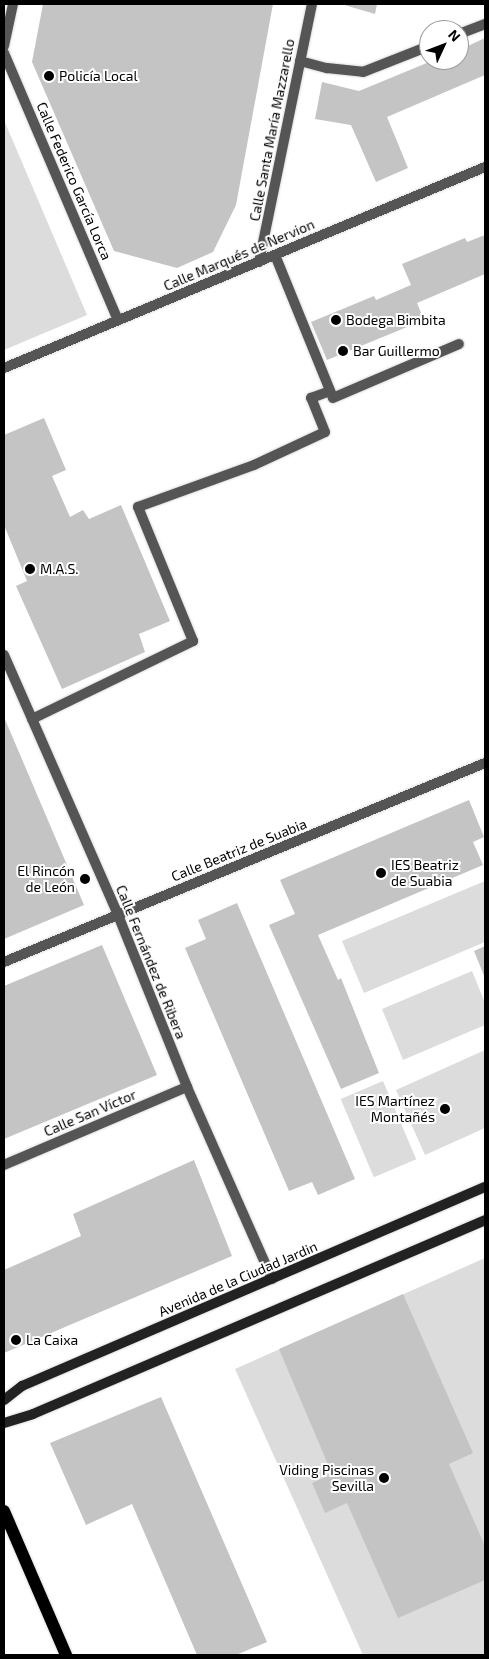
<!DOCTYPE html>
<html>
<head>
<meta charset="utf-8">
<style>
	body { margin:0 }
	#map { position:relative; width:489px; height:1659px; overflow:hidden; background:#fff; font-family:"Exo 2",sans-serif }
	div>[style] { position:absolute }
	.green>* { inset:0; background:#dcdcdc; transform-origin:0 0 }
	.building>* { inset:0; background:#c4c4c4 }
	.roads { filter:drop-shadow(0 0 1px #dbdbdb) drop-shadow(0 0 1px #dbdbdb) }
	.service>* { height:10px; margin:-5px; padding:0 5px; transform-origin:5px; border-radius:5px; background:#555 }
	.pedestrian>* { height:10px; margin:-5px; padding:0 5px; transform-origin:5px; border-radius:5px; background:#555 }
	.minor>* { height:10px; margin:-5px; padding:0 5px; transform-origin:5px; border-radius:5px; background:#555 }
	.secondary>* { height:10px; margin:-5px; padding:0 5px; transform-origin:5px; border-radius:5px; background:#222 }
	.primary>* { height:12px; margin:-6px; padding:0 6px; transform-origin:6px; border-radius:6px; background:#000 }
	.dots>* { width:14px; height:14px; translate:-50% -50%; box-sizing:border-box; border:2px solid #fff; border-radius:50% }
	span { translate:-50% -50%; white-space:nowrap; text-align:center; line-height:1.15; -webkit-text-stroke:4px #fff; paint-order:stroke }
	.poi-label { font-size:14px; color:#000 }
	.left { translate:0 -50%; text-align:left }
	.right { translate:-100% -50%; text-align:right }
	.street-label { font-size:14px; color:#000 }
	.frame { position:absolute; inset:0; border:5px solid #000; pointer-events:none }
	.north { position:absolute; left:419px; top:20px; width:50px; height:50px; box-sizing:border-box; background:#fff; border:1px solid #999; border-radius:50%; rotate:47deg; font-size:14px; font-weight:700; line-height:20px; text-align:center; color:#000 }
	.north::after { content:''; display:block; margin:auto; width:18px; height:22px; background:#000; clip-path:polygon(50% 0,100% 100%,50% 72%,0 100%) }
</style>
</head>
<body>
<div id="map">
	<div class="green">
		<div style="clip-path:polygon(4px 120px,87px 315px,4px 350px)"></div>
		<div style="clip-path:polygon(485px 881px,485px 942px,364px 993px,342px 941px)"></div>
		<div style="clip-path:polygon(472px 971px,485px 1003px,485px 1025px,403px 1060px,382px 1009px)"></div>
		<div style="clip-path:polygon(485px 1050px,485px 1128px,425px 1155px,396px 1090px)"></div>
		<div style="left:383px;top:1081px;width:85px;height:46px;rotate:67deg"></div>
		<div style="clip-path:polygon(485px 1258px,485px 1655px,363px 1655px,235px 1369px)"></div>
	</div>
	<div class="building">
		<div style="clip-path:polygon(43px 4px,273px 4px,236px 205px,213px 252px,177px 268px,114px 251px,32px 62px)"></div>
		<div style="clip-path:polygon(341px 4px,377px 4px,375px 14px)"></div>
		<div style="clip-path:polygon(485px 38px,485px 75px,387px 117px,408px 168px,376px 182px,351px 125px,315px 119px,322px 82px,359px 91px,434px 60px,459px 60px,459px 50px)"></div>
		<div style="clip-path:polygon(485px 235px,485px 274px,417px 303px,424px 320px,327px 360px,311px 322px,374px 296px,376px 300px,411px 285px,402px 264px,465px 238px,467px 242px)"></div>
		<div style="clip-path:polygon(44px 418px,66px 470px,52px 476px,70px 517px,83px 510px,89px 519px,121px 505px,170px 621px,139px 634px,145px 652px,62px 689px,16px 586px,27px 581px,4px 525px,4px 435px)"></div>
		<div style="clip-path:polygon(4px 717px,84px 905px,4px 939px)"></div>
		<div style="clip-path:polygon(469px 800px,484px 837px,473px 842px,483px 865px,318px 935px,338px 980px,341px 978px,379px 1073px,341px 1089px,269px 925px,295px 914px,280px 880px)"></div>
		<div style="clip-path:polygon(237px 903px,355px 1179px,318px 1195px,312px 1182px,289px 1191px,185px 948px,206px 939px,198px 920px)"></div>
		<div style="clip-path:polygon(102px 945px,157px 1075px,4px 1139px,4px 986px)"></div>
		<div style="clip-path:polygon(485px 946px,485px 978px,474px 951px)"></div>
		<div style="clip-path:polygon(194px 1160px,232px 1256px,4px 1353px,4px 1270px,81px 1236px,73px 1214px)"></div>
		<div style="clip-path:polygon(403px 1294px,473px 1453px,449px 1464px,485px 1546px,485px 1580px,398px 1618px,347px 1503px,325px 1513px,312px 1483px,332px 1474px,279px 1349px)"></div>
		<div style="clip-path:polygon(161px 1397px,267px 1642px,236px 1655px,197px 1655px,132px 1504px,86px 1525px,50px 1443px)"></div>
	</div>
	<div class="roads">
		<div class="service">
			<div style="left:459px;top:34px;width:28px;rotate:-21deg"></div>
			<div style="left:300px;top:61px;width:28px;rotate:15deg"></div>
			<div style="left:327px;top:68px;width:36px;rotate:6deg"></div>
			<div style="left:363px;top:72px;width:71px;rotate:-21.5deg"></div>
		</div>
		<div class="pedestrian">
			<div style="left:275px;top:255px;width:154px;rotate:67.9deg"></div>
			<div style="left:333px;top:398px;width:137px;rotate:-23.2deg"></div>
			<div style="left:32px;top:719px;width:179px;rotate:-25.8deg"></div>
			<div style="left:193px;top:641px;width:145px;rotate:-112.3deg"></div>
			<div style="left:138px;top:507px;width:123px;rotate:-19.9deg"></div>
			<div style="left:254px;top:465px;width:78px;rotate:-24.9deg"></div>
			<div style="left:325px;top:432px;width:37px;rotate:-112deg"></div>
			<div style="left:311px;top:398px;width:20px;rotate:-20deg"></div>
		</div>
		<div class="minor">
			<div style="left:4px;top:46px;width:43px;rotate:-77.9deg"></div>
			<div style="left:4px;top:53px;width:290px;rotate:66.9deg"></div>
			<div style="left:259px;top:262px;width:263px;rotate:-78.4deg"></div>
			<div style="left:4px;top:368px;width:521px;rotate:-22.68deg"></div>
			<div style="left:4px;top:655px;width:284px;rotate:66.3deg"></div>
			<div style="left:118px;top:915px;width:185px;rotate:68.1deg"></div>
			<div style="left:187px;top:1087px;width:210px;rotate:66.1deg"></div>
			<div style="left:4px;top:962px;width:521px;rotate:-22.48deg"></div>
			<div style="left:4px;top:1165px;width:199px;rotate:-23.1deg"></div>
		</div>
		<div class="secondary">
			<div style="left:4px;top:1400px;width:23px;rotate:-38deg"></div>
			<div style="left:22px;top:1386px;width:504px;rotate:-23.26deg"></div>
			<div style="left:4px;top:1423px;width:30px;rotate:-17deg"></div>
			<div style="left:33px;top:1414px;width:492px;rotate:-23.2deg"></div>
		</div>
		<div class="primary">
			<div style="left:4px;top:1511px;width:157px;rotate:66.7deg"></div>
		</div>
	</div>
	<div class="dots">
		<div style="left:49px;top:76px;background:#000"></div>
		<div style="left:336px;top:320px;background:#000"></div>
		<div style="left:343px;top:351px;background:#000"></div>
		<div style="left:30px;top:569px;background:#000"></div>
		<div style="left:381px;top:873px;background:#000"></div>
		<div style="left:85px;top:879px;background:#000"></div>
		<div style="left:445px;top:1109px;background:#000"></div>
		<div style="left:16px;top:1340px;background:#000"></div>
		<div style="left:384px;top:1478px;background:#000"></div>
	</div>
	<div class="poi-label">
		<span class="left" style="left:59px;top:76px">Policía Local</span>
		<span class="left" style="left:346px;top:320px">Bodega Bimbita</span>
		<span class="left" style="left:353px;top:351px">Bar Guillermo</span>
		<span class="left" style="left:40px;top:569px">M.A.S.</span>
		<span class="left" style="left:391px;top:873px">IES Beatriz<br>de Suabia</span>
		<span class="right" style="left:75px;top:879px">El Rincón<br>de León</span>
		<span class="right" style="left:435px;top:1109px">IES Martínez<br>Montañés</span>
		<span class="left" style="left:26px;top:1340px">La Caixa</span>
		<span class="right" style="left:374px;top:1478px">Viding Piscinas<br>Sevilla</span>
	</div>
	<div class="street-label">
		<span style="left:272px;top:130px;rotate:-79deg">Calle Santa María Mazzarello</span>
		<span style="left:74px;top:181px;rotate:67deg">Calle Federico García Lorca</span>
		<span style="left:239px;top:255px;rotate:-23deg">Calle Marqués de Nervion</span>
		<span style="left:239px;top:850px;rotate:-22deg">Calle Beatriz de Suabia</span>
		<span style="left:151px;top:962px;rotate:68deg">Calle Fernández de Ribera</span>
		<span style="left:90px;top:1113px;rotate:-23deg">Calle San Víctor</span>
		<span style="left:238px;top:1279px;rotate:-23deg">Avenida de la Ciudad Jardin</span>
	</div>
	<div class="frame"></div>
	<div class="north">N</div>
</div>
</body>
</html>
